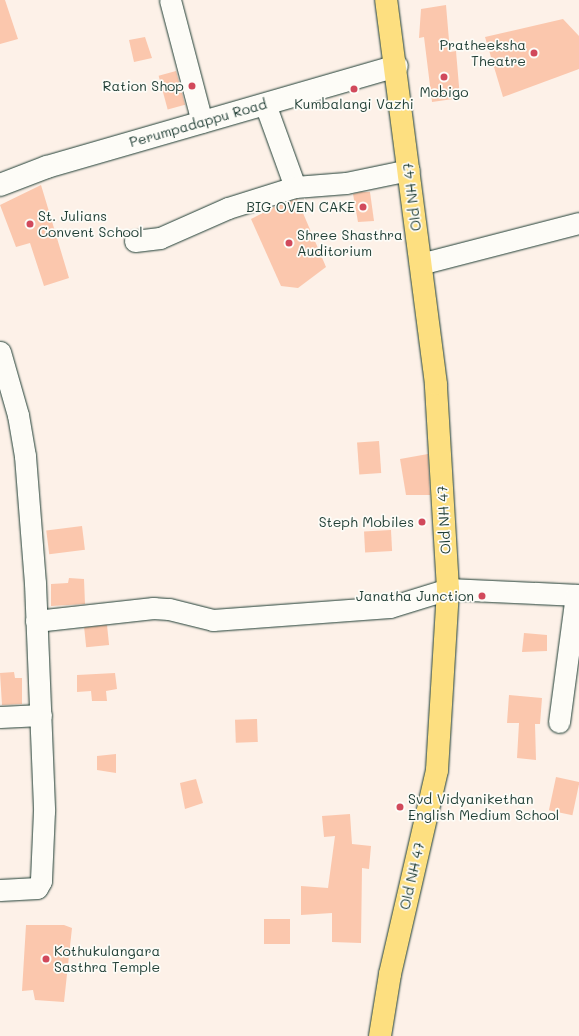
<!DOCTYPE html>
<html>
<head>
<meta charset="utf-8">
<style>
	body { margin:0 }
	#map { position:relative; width:579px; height:1036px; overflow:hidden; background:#fdf1e8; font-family:Mali,sans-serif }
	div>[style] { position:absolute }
	.building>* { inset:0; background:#fbc7ad; transform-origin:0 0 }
	.roads { filter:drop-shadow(0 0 1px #1f3d34) drop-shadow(0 0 1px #1f3d34) }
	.minor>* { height:21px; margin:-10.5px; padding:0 10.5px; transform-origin:10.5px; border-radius:10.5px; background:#fdfcf7 }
	.secondary>* { height:22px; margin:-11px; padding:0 11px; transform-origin:11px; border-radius:11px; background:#fdfcf7 }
	.primary>* { height:22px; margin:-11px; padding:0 11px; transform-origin:11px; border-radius:11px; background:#fddf80 }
	.dots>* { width:11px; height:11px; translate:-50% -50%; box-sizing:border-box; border:2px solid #fdfcf7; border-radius:50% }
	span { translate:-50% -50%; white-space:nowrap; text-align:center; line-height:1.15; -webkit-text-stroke:3.5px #fdfcf7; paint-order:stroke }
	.poi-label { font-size:14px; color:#1f3d34 }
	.right { translate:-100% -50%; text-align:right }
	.left { translate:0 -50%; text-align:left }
	.street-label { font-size:14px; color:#1f3d34 }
</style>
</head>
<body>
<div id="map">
	<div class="building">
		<div style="clip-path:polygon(0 0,5px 0,18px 39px,0 44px)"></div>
		<div style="clip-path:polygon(446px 5px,450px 52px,456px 51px,460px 98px,432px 102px,424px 37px,419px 38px,421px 9px)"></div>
		<div style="clip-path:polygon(563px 19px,579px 36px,579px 69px,503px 97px,485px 37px)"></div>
		<div style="clip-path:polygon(145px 37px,152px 58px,134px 62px,129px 40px)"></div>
		<div style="left:176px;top:71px;width:35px;height:18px;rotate:75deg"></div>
		<div style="clip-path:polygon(41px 185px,69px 278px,44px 286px,30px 243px,16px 247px,0 205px)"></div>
		<div style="clip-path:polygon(361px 192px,370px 192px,374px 221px,358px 222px,353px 194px)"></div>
		<div style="clip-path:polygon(297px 199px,326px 267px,298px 288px,281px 286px,251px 219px,278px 205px)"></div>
		<div style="left:379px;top:441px;width:32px;height:22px;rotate:86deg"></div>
		<div style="clip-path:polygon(428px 454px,430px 495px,406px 495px,400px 459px)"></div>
		<div style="left:82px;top:526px;width:24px;height:36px;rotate:83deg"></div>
		<div style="left:391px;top:530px;width:21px;height:27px;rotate:87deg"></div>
		<div style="clip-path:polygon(69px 578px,84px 579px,85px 604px,51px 606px,51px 584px,68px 583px)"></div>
		<div style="left:107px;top:625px;width:20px;height:23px;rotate:84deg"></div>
		<div style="clip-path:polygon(524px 633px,547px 635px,547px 651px,522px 652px)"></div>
		<div style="clip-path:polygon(14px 672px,15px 678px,22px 678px,22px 704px,2px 705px,0 673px)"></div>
		<div style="clip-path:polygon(115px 673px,117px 689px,106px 691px,107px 701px,92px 701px,91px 691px,77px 692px,77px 675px)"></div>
		<div style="clip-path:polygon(509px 695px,542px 698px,540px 724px,535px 724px,536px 760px,517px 758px,519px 723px,507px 723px)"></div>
		<div style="left:257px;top:719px;width:23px;height:22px;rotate:88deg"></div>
		<div style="clip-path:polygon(116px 754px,116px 773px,97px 770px,97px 756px)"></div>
		<div style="left:556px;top:777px;width:24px;height:34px;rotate:12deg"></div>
		<div style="clip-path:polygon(196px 779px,203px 803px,185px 809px,180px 783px)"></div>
		<div style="clip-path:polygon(350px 814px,352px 844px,371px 846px,369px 869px,362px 868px,361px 943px,332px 942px,332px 913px,301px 915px,301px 886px,328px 888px,335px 836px,324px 837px,322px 816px)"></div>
		<div style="left:264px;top:919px;width:26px;height:25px"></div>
		<div style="clip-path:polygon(26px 925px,64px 925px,72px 928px,64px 1002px,35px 1000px,33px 990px,22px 991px)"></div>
	</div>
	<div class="roads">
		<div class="minor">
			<div style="left:170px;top:0;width:126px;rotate:75.3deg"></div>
			<div style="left:265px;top:104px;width:88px;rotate:70.1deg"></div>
			<div style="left:135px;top:241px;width:25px;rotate:-7deg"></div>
			<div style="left:160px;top:238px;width:74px;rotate:-23.8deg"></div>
			<div style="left:228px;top:208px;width:70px;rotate:-17.4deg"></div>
			<div style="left:295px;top:187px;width:51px;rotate:-4.5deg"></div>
			<div style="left:346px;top:183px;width:64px;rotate:-11.7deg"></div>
			<div style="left:420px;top:264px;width:164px;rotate:-14.5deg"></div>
			<div style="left:0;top:352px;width:66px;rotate:74.1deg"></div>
			<div style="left:18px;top:415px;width:42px;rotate:80.3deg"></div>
			<div style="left:25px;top:456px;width:127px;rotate:85.5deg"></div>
			<div style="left:35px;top:583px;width:228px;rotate:87.7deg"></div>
			<div style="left:44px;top:811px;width:70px;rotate:92.5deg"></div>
			<div style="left:41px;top:881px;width:8px;rotate:120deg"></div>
			<div style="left:37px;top:888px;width:37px;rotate:177deg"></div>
			<div style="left:36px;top:621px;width:118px;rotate:-6.3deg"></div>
			<div style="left:153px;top:608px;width:16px;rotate:4deg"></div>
			<div style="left:169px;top:609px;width:45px;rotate:14deg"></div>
			<div style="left:213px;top:620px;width:177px;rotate:-4.2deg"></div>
			<div style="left:390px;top:607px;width:61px;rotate:-17.2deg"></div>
			<div style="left:448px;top:589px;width:131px;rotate:2.6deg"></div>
			<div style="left:0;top:717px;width:41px;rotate:-2.8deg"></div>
			<div style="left:559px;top:722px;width:128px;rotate:-82.4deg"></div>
		</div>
		<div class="secondary">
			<div style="left:0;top:185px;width:50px;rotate:-21deg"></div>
			<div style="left:47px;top:167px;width:364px;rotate:-16.1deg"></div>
		</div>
		<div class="primary">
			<div style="left:380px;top:1036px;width:63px;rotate:-80.8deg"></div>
			<div style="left:390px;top:974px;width:209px;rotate:-77deg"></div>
			<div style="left:437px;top:770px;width:181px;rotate:-86.5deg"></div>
			<div style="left:448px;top:589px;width:205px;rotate:-93.4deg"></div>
			<div style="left:436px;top:384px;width:387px;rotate:-97.4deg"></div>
		</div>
	</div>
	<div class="dots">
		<div style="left:534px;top:53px;background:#d1495b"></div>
		<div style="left:444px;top:77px;background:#d1495b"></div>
		<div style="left:192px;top:86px;background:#d1495b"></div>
		<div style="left:354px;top:89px;background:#d1495b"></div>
		<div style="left:363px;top:207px;background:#d1495b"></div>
		<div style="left:30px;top:224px;background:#d1495b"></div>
		<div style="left:289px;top:243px;background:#d1495b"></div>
		<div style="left:422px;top:522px;background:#d1495b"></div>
		<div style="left:482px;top:596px;background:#d1495b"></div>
		<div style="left:400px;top:807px;background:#d1495b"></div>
		<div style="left:46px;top:959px;background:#d1495b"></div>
	</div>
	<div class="poi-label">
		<span class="right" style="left:526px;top:53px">Pratheeksha<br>Theatre</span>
		<span class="right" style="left:184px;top:86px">Ration Shop</span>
		<span style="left:444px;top:92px">Mobigo</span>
		<span style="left:354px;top:104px">Kumbalangi Vazhi</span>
		<span class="right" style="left:355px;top:207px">BIG OVEN CAKE</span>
		<span class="left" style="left:38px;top:224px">St. Julians<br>Convent School</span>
		<span class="left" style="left:297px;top:243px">Shree Shasthra<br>Auditorium</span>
		<span class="right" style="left:414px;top:522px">Steph Mobiles</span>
		<span class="right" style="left:474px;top:596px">Janatha Junction</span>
		<span class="left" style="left:408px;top:807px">Svd Vidyanikethan<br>English Medium School</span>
		<span class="left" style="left:54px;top:959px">Kothukulangara<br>Sasthra Temple</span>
	</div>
	<div class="street-label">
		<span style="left:198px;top:123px;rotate:-16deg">Perumpadappu Road</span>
		<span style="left:412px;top:197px;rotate:-97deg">Old NH 47</span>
		<span style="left:444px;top:520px;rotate:-93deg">Old NH 47</span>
		<span style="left:412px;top:876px;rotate:-77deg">Old NH 47</span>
	</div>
</div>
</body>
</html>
